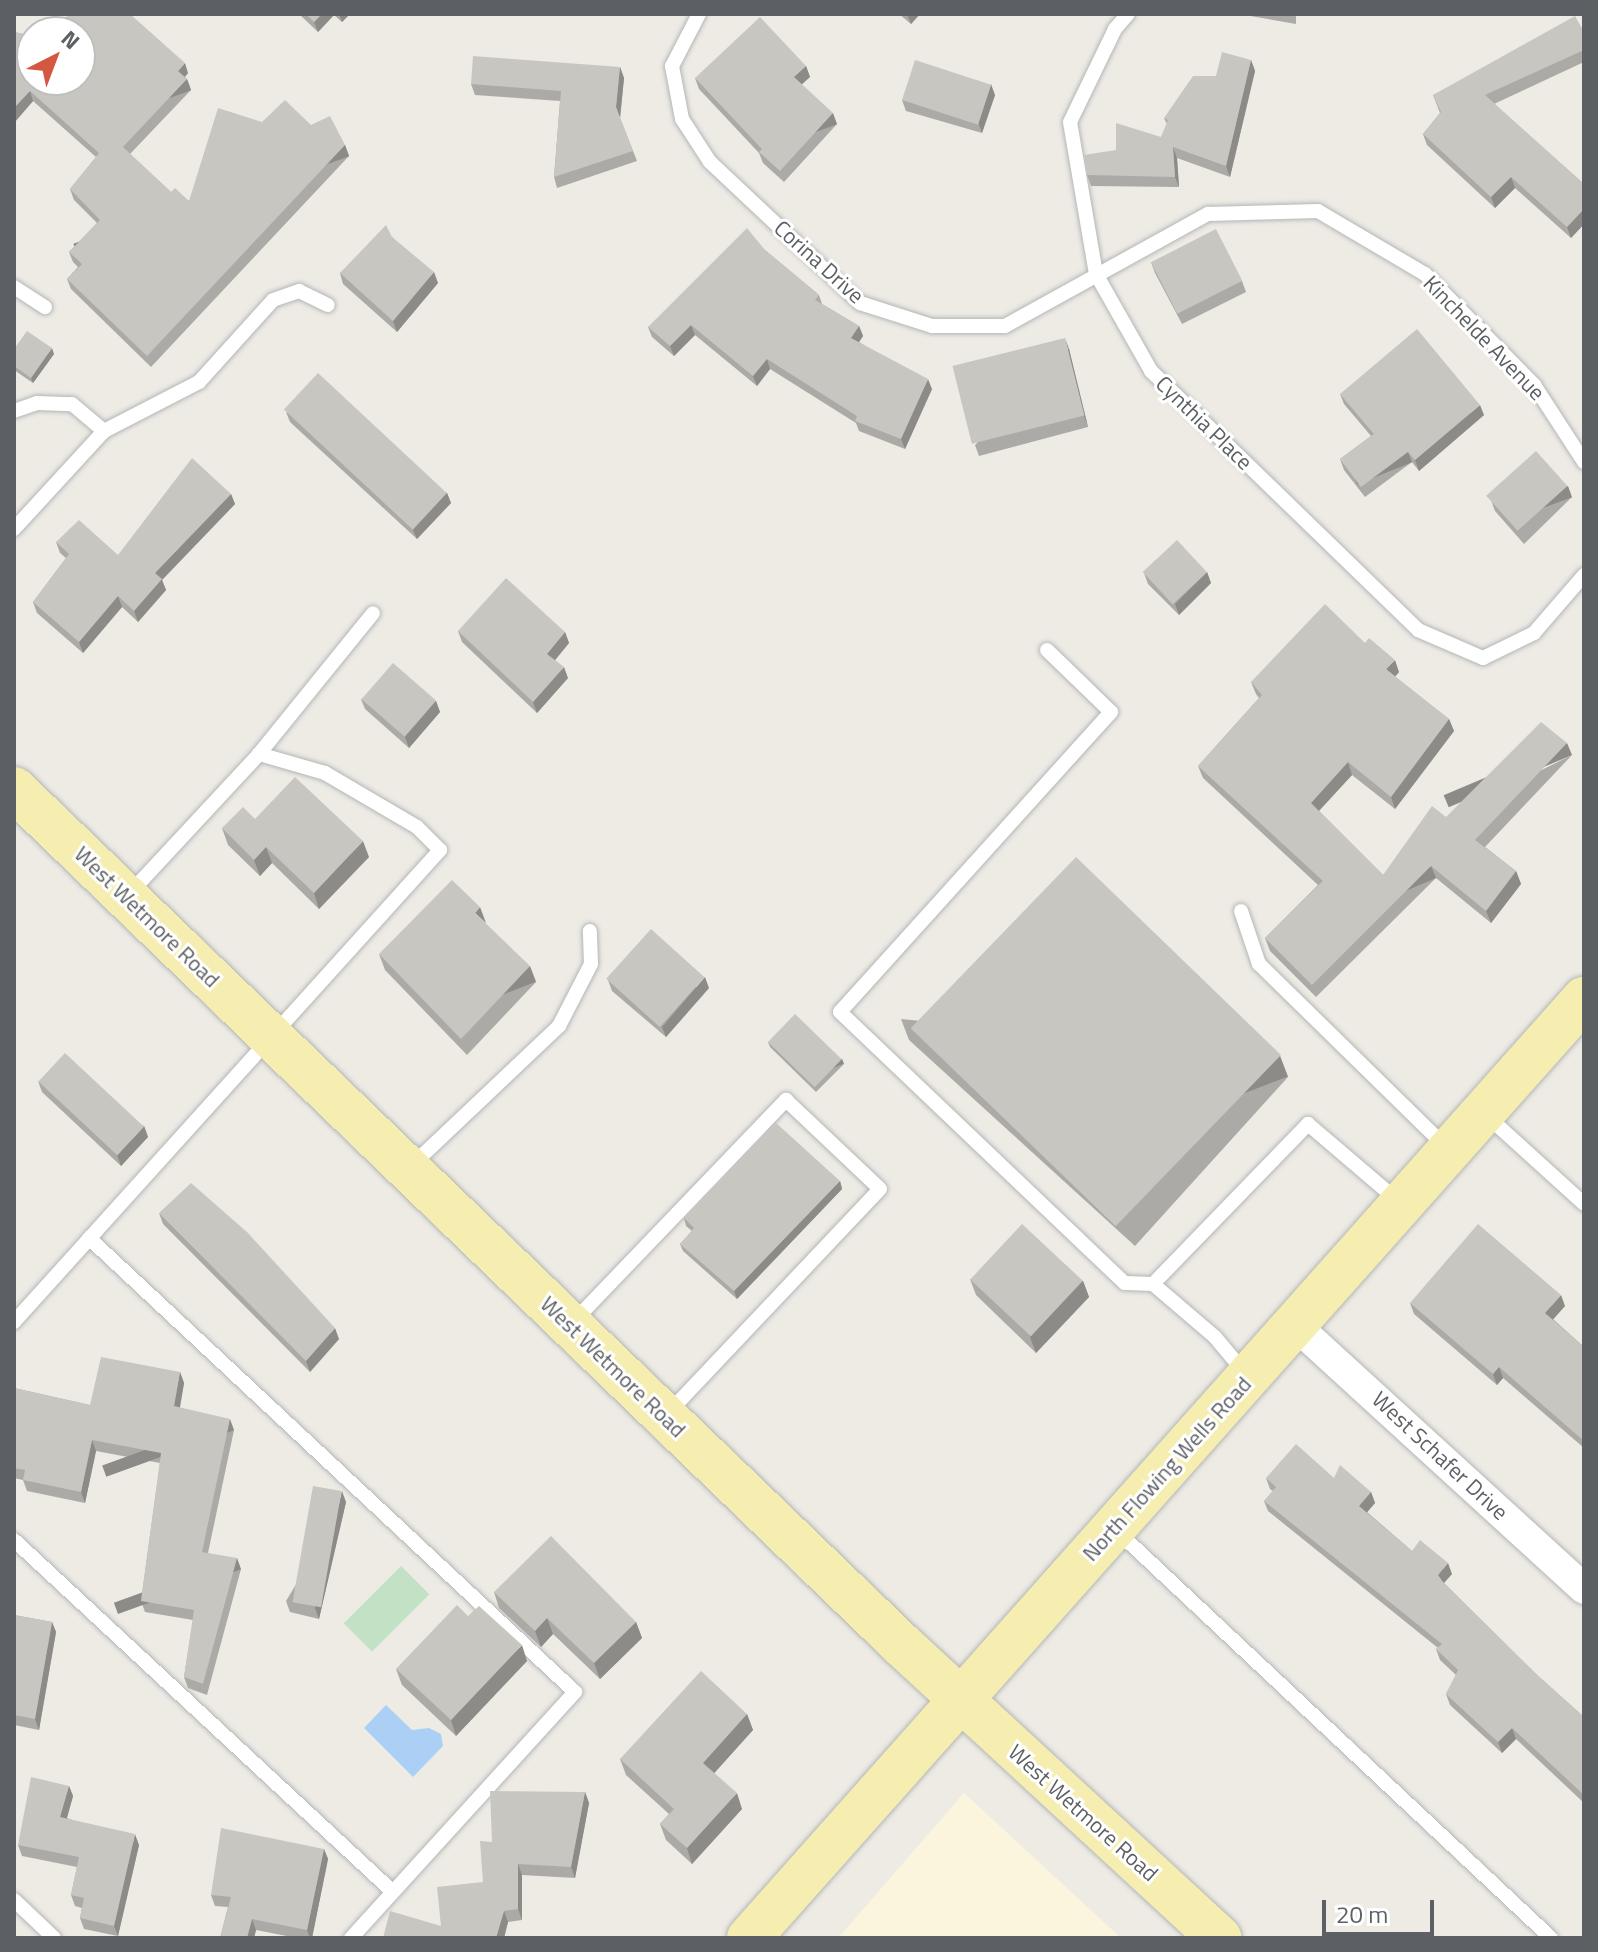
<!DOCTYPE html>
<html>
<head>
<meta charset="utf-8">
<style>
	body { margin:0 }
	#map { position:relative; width:1598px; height:1952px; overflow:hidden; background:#edebe4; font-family:"Titillium Web",sans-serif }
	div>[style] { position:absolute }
	.commercial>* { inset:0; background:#faf5dc }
	.green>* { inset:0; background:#c3e1c5; transform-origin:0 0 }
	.water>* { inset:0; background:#acd0f5 }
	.roads { filter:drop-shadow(0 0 2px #b4b6b9) drop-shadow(0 0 2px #b4b6b9) }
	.lane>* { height:14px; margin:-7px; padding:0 7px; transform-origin:7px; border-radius:7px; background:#fff }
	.street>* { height:30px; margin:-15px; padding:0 15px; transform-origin:15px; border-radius:15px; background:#fff }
	.primary>* { height:44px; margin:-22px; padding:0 22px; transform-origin:22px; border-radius:22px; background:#f5eeb0 }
	.wall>* { inset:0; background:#acaaa6 }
	.shaded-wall>* { inset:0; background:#8c8b87; transform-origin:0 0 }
	.building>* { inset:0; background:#c8c6c1; transform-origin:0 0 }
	span { translate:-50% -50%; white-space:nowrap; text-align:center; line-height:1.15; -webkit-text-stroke:6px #fff; paint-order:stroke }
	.street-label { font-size:22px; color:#5c5f63 }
	.frame { position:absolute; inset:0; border:16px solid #5c5f63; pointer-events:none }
	.north { position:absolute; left:16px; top:16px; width:80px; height:80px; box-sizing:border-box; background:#fff; border:2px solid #bebfc1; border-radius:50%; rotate:42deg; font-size:22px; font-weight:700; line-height:32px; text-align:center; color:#5c5f63 }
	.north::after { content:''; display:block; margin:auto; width:28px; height:36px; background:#d45742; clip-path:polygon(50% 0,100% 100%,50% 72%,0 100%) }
	.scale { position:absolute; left:1322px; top:1900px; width:112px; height:36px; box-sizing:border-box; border:4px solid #5c5f63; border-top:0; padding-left:10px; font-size:24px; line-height:28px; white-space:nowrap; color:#5c5f63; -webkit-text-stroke:6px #fff; paint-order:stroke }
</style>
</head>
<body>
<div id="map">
	<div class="commercial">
		<div style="clip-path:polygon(964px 1793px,1121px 1938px,838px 1938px)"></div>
	</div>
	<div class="green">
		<div style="left:401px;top:1566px;width:40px;height:81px;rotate:45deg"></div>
	</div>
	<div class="water">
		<div style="clip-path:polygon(386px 1705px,412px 1730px,429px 1728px,441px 1734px,443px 1746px,413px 1777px,364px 1728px)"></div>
	</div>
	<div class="roads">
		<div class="lane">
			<div style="left:699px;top:14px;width:59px;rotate:117.4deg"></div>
			<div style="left:672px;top:66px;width:54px;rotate:79.3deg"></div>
			<div style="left:682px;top:119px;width:51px;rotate:56.9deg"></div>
			<div style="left:710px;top:162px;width:206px;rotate:43.2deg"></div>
			<div style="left:860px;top:303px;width:76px;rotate:17.7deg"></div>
			<div style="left:932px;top:326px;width:73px"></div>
			<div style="left:1005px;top:326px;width:232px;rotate:-28.9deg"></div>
			<div style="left:1208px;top:214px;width:110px;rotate:-1.6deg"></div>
			<div style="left:1318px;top:211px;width:124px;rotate:30.5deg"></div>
			<div style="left:1425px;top:274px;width:156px;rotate:45.5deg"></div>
			<div style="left:1534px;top:385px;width:92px;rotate:57deg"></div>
			<div style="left:1128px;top:14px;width:20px;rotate:131deg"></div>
			<div style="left:1115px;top:29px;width:103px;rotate:115.8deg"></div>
			<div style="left:1070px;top:122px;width:154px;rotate:80.3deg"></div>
			<div style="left:1096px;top:274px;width:112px;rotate:60.4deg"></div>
			<div style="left:1151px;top:371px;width:372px;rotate:44.1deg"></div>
			<div style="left:1418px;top:630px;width:71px;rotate:23.3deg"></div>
			<div style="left:1483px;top:658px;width:57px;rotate:-26.1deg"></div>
			<div style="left:1534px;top:633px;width:77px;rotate:-49.2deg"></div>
			<div style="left:14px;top:287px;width:37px;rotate:33deg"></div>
			<div style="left:14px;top:411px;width:24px;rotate:-19deg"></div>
			<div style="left:37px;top:403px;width:35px;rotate:2deg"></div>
			<div style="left:72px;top:404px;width:42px;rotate:40.2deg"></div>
			<div style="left:14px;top:529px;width:133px;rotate:-47.4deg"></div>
			<div style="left:104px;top:431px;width:107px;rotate:-27.3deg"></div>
			<div style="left:199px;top:382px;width:110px;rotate:-47.9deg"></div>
			<div style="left:273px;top:300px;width:28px;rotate:-19deg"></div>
			<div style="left:299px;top:291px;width:32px;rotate:26deg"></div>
			<div style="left:1047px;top:650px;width:89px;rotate:44.1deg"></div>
			<div style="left:1111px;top:712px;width:404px;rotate:132.1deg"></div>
			<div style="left:840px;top:1012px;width:393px;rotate:43.6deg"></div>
			<div style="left:1125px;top:1283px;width:28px;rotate:2deg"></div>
			<div style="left:129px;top:894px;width:191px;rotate:-47.1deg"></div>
			<div style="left:259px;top:754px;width:181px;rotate:-51deg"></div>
			<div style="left:1241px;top:911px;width:56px;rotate:71.2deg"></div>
			<div style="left:1259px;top:964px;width:264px;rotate:44.4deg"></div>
			<div style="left:1486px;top:1115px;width:132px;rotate:42.2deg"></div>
			<div style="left:411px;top:1166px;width:204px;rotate:-43.4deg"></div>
			<div style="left:559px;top:1026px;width:70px;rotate:-62.7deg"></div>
			<div style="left:591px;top:964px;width:33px;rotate:-92deg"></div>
			<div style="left:89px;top:1238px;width:665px;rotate:43.05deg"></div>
			<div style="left:575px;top:1692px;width:333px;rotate:132.3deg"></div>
			<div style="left:14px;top:1322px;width:636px;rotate:-47.93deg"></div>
			<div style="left:440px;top:850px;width:33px;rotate:-135deg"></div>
			<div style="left:417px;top:827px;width:107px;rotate:-149.6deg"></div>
			<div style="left:325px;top:773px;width:69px;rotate:-163.9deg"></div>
			<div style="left:573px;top:1322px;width:308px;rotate:-46.2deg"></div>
			<div style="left:786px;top:1100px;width:129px;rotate:43.4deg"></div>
			<div style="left:880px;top:1189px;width:310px;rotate:133.4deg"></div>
			<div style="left:1246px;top:1374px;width:48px;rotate:-130deg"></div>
			<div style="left:1215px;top:1337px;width:82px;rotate:-139.5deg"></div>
			<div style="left:1153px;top:1284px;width:223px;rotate:-45.9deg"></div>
			<div style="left:1308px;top:1124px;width:118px;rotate:40.5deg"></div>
			<div style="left:1117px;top:1531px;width:595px;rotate:43.16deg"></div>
			<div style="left:14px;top:1540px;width:517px;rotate:42.88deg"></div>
			<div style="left:14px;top:1900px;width:55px;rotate:43.5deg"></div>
		</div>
		<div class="street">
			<div style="left:1294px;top:1324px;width:393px;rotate:42.4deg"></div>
		</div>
		<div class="primary">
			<div style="left:14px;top:789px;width:1233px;rotate:43.95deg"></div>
			<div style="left:902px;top:1645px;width:432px;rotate:42.7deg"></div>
			<div style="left:749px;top:1938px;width:1257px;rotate:-48.36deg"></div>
		</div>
	</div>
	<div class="wall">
		<div style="clip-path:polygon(299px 14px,350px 14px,342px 22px,334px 15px,318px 32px)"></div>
		<div style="clip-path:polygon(899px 14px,920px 14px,911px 24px)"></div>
		<div style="clip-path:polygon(1239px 14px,1296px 14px,1296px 24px)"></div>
		<div style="clip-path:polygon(14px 32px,188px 73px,185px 77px,187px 79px,191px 90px,130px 154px,171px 192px,189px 201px,262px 122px,311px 125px,345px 145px,349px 156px,151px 367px,71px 289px,67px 279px,78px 267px,73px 262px,69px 252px,97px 223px,74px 200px,70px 189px,96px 157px,33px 101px,14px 123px)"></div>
		<div style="clip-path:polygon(1584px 32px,1584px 62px,1494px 104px,1584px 184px,1584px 224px,1571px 238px,1515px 188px,1495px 208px,1427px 145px,1423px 134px,1440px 113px,1433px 95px)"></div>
		<div style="clip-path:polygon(1251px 60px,1255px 71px,1230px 177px,1177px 158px,1179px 187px,1091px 186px,1087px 175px,1161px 137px,1167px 124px,1164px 118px,1216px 76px)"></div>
		<div style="clip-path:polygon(806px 66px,810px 77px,801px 84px,837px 124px,784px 182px,763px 163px,759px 153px,699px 89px,695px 78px)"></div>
		<div style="clip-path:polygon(620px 67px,624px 78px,620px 118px,637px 161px,557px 188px,554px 177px,560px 101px,475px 95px,471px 84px)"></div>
		<div style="clip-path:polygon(995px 95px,982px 133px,906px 111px,902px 100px)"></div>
		<div style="clip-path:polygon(392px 237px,438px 283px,397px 332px,343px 284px,340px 273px)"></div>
		<div style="clip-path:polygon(765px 250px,819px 295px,822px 304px,859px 326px,863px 336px,859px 342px,932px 389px,905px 449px,859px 431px,856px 423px,770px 369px,757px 386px,695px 335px,674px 356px,652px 337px,648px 327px)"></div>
		<div style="clip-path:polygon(1151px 262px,1242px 281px,1246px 292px,1182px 324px,1155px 273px)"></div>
		<div style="clip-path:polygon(14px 349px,54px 354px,33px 383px,14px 370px)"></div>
		<div style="clip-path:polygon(1069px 349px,1088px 427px,979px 456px,975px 445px)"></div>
		<div style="clip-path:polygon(1340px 394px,1484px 415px,1419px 471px,1412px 462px,1365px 497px,1344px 470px,1340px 459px,1371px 436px,1344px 404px)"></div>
		<div style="clip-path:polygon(286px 412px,447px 493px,451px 503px,417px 539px,290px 422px)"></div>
		<div style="clip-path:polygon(231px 494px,235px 504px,162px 580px,166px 590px,138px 622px,122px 607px,83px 653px,37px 613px,33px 602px,66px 558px,60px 553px,56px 542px,118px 555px)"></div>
		<div style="clip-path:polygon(1572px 497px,1524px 544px,1495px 511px,1491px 500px)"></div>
		<div style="clip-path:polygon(1207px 572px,1211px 583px,1179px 615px,1148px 584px,1144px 573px)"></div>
		<div style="clip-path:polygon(458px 631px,565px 632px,569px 643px,555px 660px,568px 678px,537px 713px,462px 642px)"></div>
		<div style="clip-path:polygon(1399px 672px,1395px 677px,1449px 719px,1454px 731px,1395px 809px,1352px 775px,1319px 811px,1383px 875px,1446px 817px,1572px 755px,1485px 847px,1516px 871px,1521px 884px,1491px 923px,1436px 878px,1316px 997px,1270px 951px,1265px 938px,1318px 885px,1203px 778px,1198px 766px,1259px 698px,1256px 694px,1251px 682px)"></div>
		<div style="clip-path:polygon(361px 699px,436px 701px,440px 712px,409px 748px,365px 709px)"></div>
		<div style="clip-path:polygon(222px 828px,369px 857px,319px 909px,272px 863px,260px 876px,228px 845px)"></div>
		<div style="clip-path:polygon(379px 954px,536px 982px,467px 1055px,385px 970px)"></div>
		<div style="clip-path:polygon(608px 980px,709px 988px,666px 1037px,612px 991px)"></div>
		<div style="clip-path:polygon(901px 1019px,1280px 1056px,1288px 1077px,1135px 1246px,909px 1040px)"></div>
		<div style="clip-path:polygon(768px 1042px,842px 1059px,844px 1064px,816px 1092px,770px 1047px)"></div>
		<div style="clip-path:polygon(38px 1081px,144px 1126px,148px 1137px,121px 1166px,42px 1092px)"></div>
		<div style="clip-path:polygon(840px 1181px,842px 1189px,737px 1299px,683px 1251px,680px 1244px,692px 1231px,686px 1226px,684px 1218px)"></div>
		<div style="clip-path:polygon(159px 1213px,339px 1339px,310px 1372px,163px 1224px)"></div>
		<div style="clip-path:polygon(970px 1279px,1083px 1281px,1089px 1297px,1036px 1353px,976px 1295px)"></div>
		<div style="clip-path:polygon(1410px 1303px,1565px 1306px,1553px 1319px,1584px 1347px,1584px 1448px,1503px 1378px,1497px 1385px,1414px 1314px)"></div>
		<div style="clip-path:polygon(180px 1372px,184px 1383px,180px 1408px,234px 1430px,208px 1553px,241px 1569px,207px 1695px,188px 1688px,184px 1677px,193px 1620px,145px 1612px,141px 1601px,160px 1463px,96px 1451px,85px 1503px,27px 1491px,23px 1480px,14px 1478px,14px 1388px,90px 1405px)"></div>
		<div style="clip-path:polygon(1266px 1478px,1334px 1478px,1371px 1492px,1375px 1503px,1367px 1512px,1412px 1551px,1452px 1574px,1444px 1583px,1536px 1674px,1584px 1717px,1584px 1803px,1516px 1739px,1502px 1753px,1450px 1705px,1446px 1694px,1456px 1675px,1440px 1660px,1436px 1649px,1438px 1648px,1268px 1511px,1264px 1501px,1273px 1491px,1270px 1489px)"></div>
		<div style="clip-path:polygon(346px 1502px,319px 1619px,290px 1612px,286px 1601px)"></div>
		<div style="clip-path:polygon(494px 1592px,636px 1622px,642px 1638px,600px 1679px,553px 1634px,541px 1647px,499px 1608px)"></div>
		<div style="clip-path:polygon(14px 1615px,52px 1622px,56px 1632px,39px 1730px,14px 1725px)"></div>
		<div style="clip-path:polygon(468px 1616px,527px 1661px,456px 1736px,402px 1685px,396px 1669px)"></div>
		<div style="clip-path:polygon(747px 1714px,753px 1730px,714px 1773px,742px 1809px,692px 1864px,666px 1840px,660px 1824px,669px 1814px,626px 1775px,620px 1759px)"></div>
		<div style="clip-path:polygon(69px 1786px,73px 1796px,67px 1818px,139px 1845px,118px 1936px,84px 1929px,80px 1918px,82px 1908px,75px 1906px,71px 1895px,77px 1867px,22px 1856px,18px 1845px)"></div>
		<div style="clip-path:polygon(585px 1792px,589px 1803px,575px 1878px,522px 1875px,522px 1920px,508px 1922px,504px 1938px,383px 1938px,441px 1926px,483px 1882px,492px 1842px)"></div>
		<div style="clip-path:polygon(324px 1849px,328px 1859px,312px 1938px,297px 1938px,256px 1930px,254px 1938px,220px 1938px,228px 1907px,215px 1906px,211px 1895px)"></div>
	</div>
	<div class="shaded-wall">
		<div style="clip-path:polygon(322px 14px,334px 14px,334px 15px,318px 32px,314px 22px)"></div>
		<div style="clip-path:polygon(339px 14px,350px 14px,342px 22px)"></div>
		<div style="clip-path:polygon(907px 14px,920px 14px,911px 24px)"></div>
		<div style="clip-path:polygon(1251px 60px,1255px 71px,1230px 177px,1226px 166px)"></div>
		<div style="clip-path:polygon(185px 63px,188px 73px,181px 81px,178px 71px)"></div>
		<div style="clip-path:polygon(806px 66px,810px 77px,798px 88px,794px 77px)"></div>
		<div style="clip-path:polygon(620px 67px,624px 78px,620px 118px,616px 107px)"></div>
		<div style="left:187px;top:79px;width:12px;height:93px;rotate:70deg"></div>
		<div style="clip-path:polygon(991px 84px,995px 95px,982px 133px,978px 122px)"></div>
		<div style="clip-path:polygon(30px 91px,33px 101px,14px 123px,14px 108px)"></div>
		<div style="left:833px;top:113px;width:12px;height:79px;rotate:70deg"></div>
		<div style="left:345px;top:145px;width:12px;height:289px;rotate:70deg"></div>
		<div style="clip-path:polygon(1173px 147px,1177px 158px,1179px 187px,1175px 177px)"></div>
		<div style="clip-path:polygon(1511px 177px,1515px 188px,1495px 208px,1491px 197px)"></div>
		<div style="clip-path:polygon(1584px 209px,1584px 224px,1571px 238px,1567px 227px)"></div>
		<div style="clip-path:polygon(434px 272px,438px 283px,397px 332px,393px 321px)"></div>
		<div style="clip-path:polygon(691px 325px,695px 335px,674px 356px,670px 346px)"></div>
		<div style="clip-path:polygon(859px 326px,863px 336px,855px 348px,851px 338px)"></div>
		<div style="clip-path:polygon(1065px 338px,1069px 349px,1088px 427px,1084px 416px)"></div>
		<div style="clip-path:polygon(52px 348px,54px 354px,33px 383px,31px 378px)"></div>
		<div style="clip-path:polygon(767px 359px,770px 369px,757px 386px,753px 376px)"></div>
		<div style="clip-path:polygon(928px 379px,932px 389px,905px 449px,901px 439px)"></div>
		<div style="clip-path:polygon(1480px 405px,1484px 415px,1419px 471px,1415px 460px)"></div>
		<div style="left:1408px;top:452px;width:11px;height:59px;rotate:68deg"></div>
		<div style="left:1568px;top:486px;width:12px;height:67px;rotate:70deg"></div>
		<div style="clip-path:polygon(447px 493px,451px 503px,417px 539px,413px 530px)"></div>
		<div style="clip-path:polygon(231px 494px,235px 504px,162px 580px,166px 590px,138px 622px,134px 611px,155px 573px)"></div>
		<div style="clip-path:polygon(1207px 572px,1211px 583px,1179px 615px,1175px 604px)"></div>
		<div style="clip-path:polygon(118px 596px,122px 607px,83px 653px,79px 642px)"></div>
		<div style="clip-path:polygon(565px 632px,569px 643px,551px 665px,547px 654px)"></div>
		<div style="clip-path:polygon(1395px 660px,1399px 672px,1390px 682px,1386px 669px)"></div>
		<div style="clip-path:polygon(564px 667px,568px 678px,537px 713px,533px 702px)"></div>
		<div style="clip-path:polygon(436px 701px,440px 712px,409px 748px,405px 737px)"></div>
		<div style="clip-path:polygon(1449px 719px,1454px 731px,1395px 809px,1391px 797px)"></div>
		<div style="left:1567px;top:743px;width:13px;height:134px;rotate:67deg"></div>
		<div style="clip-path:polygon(1348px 762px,1352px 775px,1315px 815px,1311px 803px)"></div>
		<div style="clip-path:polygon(363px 841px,369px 857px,319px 909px,314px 893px)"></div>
		<div style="clip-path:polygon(266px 847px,272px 863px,260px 876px,254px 860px)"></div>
		<div style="left:1431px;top:866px;width:13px;height:168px;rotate:67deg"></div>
		<div style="clip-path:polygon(1516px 871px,1521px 884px,1491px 923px,1486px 911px)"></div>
		<div style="clip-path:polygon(480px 907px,486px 923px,475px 913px)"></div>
		<div style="left:530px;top:966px;width:17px;height:100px;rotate:69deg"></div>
		<div style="clip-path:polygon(705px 977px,709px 988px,666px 1037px,662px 1027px)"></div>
		<div style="left:1280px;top:1056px;width:22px;height:229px;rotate:69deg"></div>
		<div style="left:842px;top:1059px;width:5px;height:40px;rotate:68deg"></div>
		<div style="clip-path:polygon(144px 1126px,148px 1137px,121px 1166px,117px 1155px)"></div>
		<div style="clip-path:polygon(840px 1181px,842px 1189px,737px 1299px,734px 1291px)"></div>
		<div style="clip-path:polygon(1083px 1281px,1089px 1297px,1036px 1353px,1030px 1337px)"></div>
		<div style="clip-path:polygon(1561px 1295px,1565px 1306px,1549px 1324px,1545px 1313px)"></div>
		<div style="clip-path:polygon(335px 1328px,339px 1339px,310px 1372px,306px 1361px)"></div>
		<div style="clip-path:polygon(1499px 1367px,1503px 1378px,1497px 1385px,1493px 1374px)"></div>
		<div style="clip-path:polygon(180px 1372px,184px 1383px,178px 1417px,174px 1406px)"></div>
		<div style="left:230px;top:1419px;width:12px;height:136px;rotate:70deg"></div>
		<div style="clip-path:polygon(92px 1440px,96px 1451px,85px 1503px,81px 1492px)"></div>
		<div style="clip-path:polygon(342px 1491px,346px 1502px,319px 1619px,315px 1608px)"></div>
		<div style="clip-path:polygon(1371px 1492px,1375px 1503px,1363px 1517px,1359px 1506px)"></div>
		<div style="left:237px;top:1558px;width:12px;height:131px;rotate:70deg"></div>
		<div style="clip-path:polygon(1448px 1563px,1452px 1574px,1442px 1585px,1438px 1575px)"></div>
		<div style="clip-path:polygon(547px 1618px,553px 1634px,541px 1647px,535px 1631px)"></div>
		<div style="clip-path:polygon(52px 1622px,56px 1632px,39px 1730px,35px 1719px)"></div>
		<div style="clip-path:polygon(636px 1622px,642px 1638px,600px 1679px,594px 1663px)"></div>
		<div style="clip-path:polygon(522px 1645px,527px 1661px,456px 1736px,451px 1720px)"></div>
		<div style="clip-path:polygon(747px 1714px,753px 1730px,709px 1779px,703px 1763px)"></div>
		<div style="clip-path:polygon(1512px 1728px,1516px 1739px,1502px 1753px,1498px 1742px)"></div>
		<div style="clip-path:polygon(69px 1786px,73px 1796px,64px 1828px,60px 1817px)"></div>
		<div style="clip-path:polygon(585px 1792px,589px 1803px,575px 1878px,571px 1867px)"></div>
		<div style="clip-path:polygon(737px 1793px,742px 1809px,692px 1864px,687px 1848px)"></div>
		<div style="clip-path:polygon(135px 1834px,139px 1845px,118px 1936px,114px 1926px)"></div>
		<div style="clip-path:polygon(324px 1849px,328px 1859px,312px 1938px,310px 1938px,307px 1930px)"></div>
		<div style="clip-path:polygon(518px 1864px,522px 1875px,522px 1920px,518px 1909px)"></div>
		<div style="clip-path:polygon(504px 1911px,508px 1922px,504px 1938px,496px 1938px)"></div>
		<div style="clip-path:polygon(252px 1919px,256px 1930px,254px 1938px,247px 1938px)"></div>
	</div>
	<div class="building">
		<div style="clip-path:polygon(69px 14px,130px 14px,185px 63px,178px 71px,187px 79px,123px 147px,171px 192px,175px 188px,189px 201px,218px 108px,262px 122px,285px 100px,311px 125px,330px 116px,345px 145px,147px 356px,67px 279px,82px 264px,69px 252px,100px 220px,70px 189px,99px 153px,30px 91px,14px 108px,14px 32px,32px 35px,32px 80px,80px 80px,80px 32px,53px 32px)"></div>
		<div style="clip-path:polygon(306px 14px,322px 14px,314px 22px)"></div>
		<div style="clip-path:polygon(1575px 16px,1584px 32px,1584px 50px,1485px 95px,1584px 184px,1584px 209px,1567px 227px,1511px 177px,1491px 197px,1423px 134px,1441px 112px,1433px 95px)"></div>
		<div style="clip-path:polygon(760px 17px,806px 66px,794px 77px,833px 113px,780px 171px,759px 152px,762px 149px,695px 78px)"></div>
		<div style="clip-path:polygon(1222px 52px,1251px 60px,1226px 166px,1173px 147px,1175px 177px,1087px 175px,1084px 155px,1116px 150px,1116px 123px,1161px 137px,1168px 120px,1164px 118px,1193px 76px,1216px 76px)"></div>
		<div style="clip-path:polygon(473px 56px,620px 67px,616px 107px,633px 151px,554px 177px,561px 91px,471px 84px)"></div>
		<div style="left:915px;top:60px;width:80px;height:42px;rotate:18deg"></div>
		<div style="clip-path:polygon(386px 225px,392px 237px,434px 272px,393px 321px,340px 273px)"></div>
		<div style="clip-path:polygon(747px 228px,765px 250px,819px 295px,815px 300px,859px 326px,851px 338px,928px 379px,901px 439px,855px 421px,857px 416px,767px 359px,753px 376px,691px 325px,670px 346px,648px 327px)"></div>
		<div style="left:1216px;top:229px;width:58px;height:73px;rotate:63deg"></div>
		<div style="clip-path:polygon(1417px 329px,1480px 405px,1415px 460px,1408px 452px,1361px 487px,1340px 459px,1374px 434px,1340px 394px)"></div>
		<div style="clip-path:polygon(27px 331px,52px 348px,31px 378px,14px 366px,14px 349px)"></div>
		<div style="left:1065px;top:338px;width:80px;height:116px;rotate:76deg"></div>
		<div style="left:318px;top:373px;width:176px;height:50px;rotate:43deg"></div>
		<div style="left:1536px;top:451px;width:47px;height:67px;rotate:48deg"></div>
		<div style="clip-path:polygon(192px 458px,231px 494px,155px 573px,162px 579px,134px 611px,118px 596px,79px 642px,33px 602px,69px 554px,56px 542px,79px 520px,118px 555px)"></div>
		<div style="left:1177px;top:540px;width:44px;height:47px;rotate:47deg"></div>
		<div style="clip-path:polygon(506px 578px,565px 632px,547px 654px,564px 667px,533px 702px,458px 631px)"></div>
		<div style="clip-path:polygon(1325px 604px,1365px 643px,1369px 638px,1395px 660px,1386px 669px,1449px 719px,1391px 797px,1348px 762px,1311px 803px,1383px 875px,1432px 806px,1446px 817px,1541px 722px,1567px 743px,1475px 840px,1516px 871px,1486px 911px,1431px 866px,1312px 985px,1265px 938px,1323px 881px,1198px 766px,1262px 695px,1251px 682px)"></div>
		<div style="left:393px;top:663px;width:57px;height:48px;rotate:41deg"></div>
		<div style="clip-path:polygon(295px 777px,363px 841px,314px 893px,266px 847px,254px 860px,222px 828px,243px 807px,255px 819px)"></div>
		<div style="left:1076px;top:857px;width:285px;height:238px;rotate:44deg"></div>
		<div style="clip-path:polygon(452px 880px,480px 907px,475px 913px,530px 966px,461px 1039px,379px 954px)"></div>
		<div style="left:651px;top:929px;width:72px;height:67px;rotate:42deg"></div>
		<div style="left:795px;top:1014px;width:65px;height:39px;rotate:44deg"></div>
		<div style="left:65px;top:1053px;width:108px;height:39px;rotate:43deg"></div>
		<div style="clip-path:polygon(775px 1122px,840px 1181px,734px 1291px,680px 1244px,694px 1228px,684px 1218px)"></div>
		<div style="clip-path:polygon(191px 1183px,247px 1232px,335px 1328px,306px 1361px,159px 1213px)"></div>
		<div style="left:1022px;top:1224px;width:83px;height:76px;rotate:43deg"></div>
		<div style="clip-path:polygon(1478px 1224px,1561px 1295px,1545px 1313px,1584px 1347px,1584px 1441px,1499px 1367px,1493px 1374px,1410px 1303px)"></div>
		<div style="clip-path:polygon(101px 1357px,180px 1372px,174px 1406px,230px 1419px,202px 1552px,237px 1558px,203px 1684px,184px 1677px,194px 1610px,141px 1601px,161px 1453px,92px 1440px,81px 1492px,23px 1480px,25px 1470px,14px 1468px,14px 1388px,90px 1405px)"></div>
		<div style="clip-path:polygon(1296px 1444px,1334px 1478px,1340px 1465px,1371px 1492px,1359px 1506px,1412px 1551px,1420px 1540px,1448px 1563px,1438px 1575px,1443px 1582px,1536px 1674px,1584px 1717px,1584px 1795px,1512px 1728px,1498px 1742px,1446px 1694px,1458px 1670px,1436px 1649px,1442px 1644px,1264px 1501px,1276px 1487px,1266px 1478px)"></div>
		<div style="left:313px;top:1486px;width:29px;height:118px;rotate:10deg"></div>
		<div style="clip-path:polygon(551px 1536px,636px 1622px,594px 1663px,547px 1618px,535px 1631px,494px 1592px)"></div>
		<div style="clip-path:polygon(457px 1605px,468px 1616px,479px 1606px,522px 1645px,451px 1720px,396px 1669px)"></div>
		<div style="clip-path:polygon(14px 1615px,52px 1622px,35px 1719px,14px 1715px)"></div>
		<div style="clip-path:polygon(701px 1671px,747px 1714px,703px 1763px,737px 1793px,687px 1848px,660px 1824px,674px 1809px,620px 1759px)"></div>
		<div style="clip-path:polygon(31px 1777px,69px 1786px,60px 1817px,135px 1834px,114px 1926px,80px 1918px,84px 1898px,71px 1895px,79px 1857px,18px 1845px)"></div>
		<div style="clip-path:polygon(490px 1791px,585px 1792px,571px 1867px,518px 1864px,518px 1909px,504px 1911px,496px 1938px,383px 1938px,390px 1911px,441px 1926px,437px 1887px,483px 1882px,480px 1841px,492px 1842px)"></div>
		<div style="clip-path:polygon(221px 1828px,324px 1849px,307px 1930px,252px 1919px,247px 1938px,220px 1938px,231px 1897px,211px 1895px)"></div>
	</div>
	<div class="street-label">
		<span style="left:819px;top:262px;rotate:42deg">Corina Drive</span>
		<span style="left:1484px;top:338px;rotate:46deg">Kinchelde Avenue</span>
		<span style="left:1204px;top:423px;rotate:44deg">Cynthia Place</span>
		<span style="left:147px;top:917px;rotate:44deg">West Wetmore Road</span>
		<span style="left:613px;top:1367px;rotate:44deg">West Wetmore Road</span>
		<span style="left:1440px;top:1456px;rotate:43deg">West Schafer Drive</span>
		<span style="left:1167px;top:1469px;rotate:-48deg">North Flowing Wells Road</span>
		<span style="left:1083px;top:1813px;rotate:42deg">West Wetmore Road</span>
	</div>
	<div class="frame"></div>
	<div class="north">N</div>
	<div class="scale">20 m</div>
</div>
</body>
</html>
